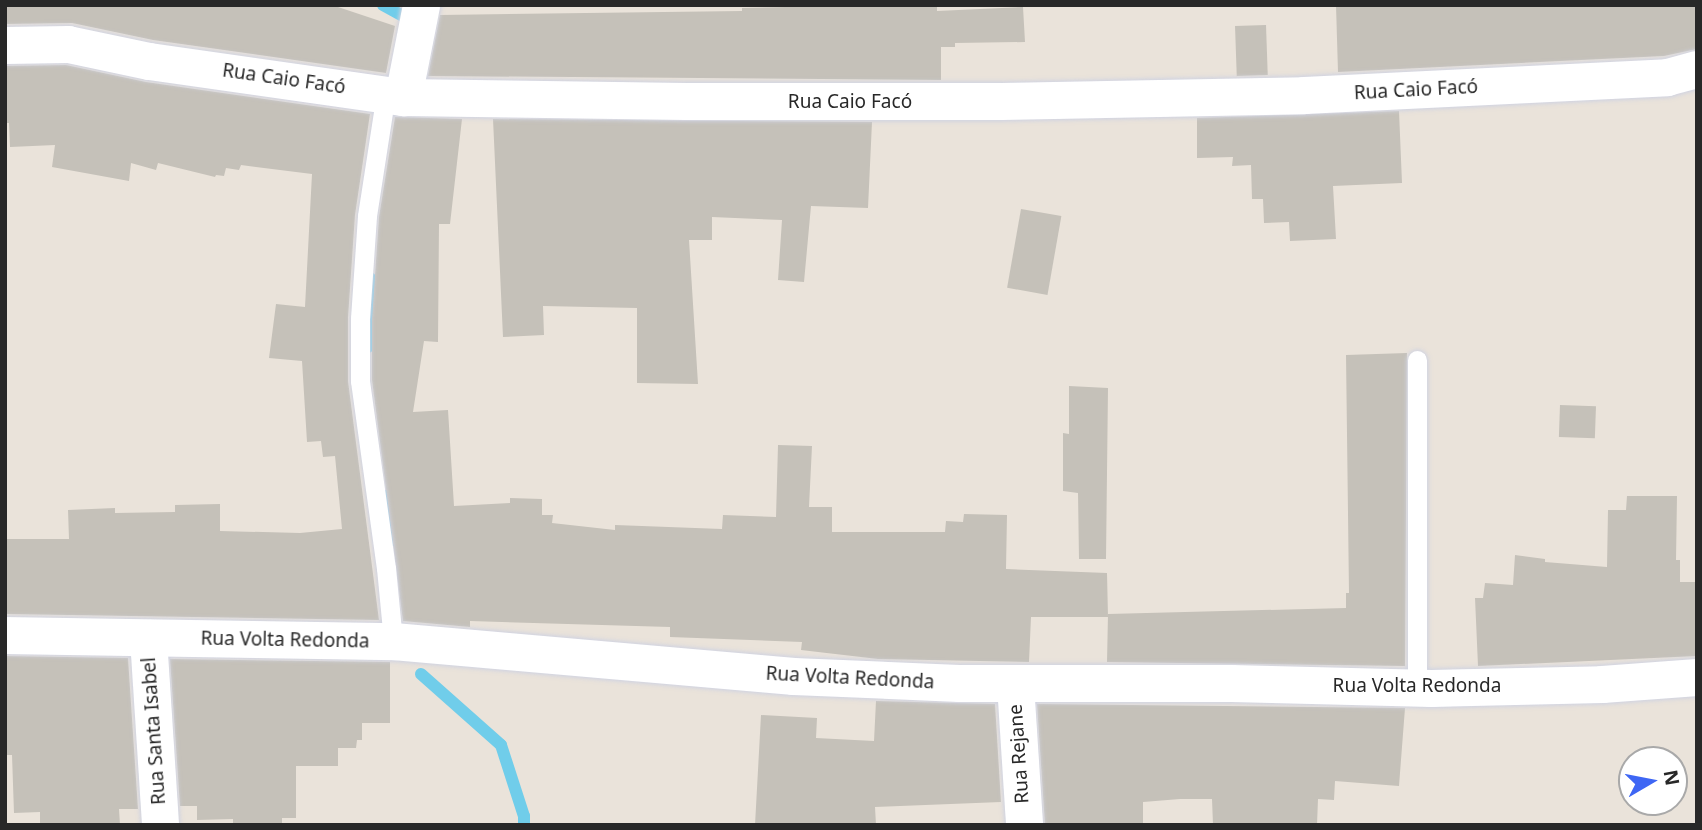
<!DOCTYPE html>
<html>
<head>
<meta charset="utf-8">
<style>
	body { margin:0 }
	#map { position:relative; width:1702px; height:830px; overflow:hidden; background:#eae3da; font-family:"Noto Sans",sans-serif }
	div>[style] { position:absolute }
	.stream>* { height:12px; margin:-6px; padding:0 6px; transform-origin:6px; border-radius:6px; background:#70cdea }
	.building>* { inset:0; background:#c5c1b9; transform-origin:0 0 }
	.roads { filter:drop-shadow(0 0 2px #d0d3e1) drop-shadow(0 0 2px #d0d3e1) }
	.service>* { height:19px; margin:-9.5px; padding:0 9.5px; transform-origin:9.5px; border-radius:9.5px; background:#fff }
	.minor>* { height:37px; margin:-18.5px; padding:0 18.5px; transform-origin:18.5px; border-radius:18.5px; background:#fff }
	span { translate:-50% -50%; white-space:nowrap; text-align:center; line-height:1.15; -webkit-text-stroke:5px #fff; paint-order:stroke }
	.street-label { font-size:19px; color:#282828 }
	.frame { position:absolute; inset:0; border:7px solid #282828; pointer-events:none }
	.north { position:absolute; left:1618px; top:746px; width:70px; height:70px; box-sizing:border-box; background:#fff; border:2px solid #a9a9a9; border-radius:50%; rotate:80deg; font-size:19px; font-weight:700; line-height:28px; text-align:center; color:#282828 }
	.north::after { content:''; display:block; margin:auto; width:24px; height:32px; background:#3e66f4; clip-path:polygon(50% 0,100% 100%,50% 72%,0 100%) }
</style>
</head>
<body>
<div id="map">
	<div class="stream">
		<div style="left:383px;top:5px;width:25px;rotate:29deg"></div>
		<div style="left:368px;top:347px;width:69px;rotate:-88.3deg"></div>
		<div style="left:385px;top:496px;width:45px;rotate:78.4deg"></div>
		<div style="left:421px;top:674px;width:107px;rotate:41.6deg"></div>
		<div style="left:501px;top:745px;width:75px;rotate:72.1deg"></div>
		<div style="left:524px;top:816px;width:9px;rotate:90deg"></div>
	</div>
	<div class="building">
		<div style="clip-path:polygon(5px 5px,332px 5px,395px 26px,386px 73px,153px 40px,72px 23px,5px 24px)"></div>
		<div style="clip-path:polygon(883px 5px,937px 5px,937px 11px,1023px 7px,1025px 42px,955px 43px,955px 47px,941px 47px,941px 80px,428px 76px,440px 15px,742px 11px,742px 8px)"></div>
		<div style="clip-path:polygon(1336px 5px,1697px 5px,1697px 49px,1664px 56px,1338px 72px)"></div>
		<div style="left:1266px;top:25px;width:50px;height:31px;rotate:88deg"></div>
		<div style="clip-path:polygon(66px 65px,146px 82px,370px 114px,355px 215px,348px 318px,348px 381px,379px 620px,5px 614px,5px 539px,69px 539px,68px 510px,115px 508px,115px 513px,175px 512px,175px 505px,220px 504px,220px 531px,300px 533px,342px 529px,335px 456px,323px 457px,321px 441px,307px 442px,302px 361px,269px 358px,276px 304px,305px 307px,312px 174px,241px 165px,239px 170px,226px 168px,224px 176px,216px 175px,215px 177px,158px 163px,156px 170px,131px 163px,129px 181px,52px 167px,55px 145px,10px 147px,9px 123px,5px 123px,5px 66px)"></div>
		<div style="clip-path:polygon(1399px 111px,1402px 183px,1333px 186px,1336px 239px,1290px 241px,1289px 222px,1264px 223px,1263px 199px,1252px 199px,1251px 165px,1232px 166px,1233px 157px,1197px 158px,1197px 118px)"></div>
		<div style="clip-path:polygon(395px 117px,462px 119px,450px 224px,439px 224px,438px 342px,424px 341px,413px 412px,448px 410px,454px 506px,510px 503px,510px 498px,542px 499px,542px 515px,553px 515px,552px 523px,615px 530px,615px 525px,722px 529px,723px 515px,776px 517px,778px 445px,812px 446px,809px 507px,832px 507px,832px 532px,945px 532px,946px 521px,963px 522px,964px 514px,1007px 515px,1006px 569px,1107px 573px,1108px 617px,1031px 617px,1029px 662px,878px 659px,801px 650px,802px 642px,670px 637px,670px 627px,470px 621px,470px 627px,403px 621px,372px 380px,372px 319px,379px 217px)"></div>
		<div style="clip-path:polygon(493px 119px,872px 122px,868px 208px,811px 206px,804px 282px,778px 280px,782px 220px,712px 217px,712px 240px,689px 240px,698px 384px,637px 383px,637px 308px,543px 306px,544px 335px,503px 337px)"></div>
		<div style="left:1021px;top:209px;width:41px;height:80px;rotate:10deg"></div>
		<div style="clip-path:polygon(1407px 353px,1405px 666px,1107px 662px,1108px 614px,1346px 608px,1346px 593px,1349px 593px,1346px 355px)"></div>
		<div style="clip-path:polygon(1069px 386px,1108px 388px,1106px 559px,1079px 559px,1078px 493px,1063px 491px,1063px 433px,1069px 434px)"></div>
		<div style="left:1560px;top:405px;width:36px;height:32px;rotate:2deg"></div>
		<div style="clip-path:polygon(1627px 496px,1677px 496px,1676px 560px,1680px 560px,1680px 582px,1697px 582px,1697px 656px,1478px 666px,1475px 598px,1483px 598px,1485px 583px,1513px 585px,1515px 555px,1545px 559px,1545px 562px,1607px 567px,1608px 510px,1626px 510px)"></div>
		<div style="clip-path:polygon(5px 656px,128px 658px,138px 809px,119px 809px,120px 825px,40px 825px,40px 812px,14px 813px,12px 755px,5px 755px)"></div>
		<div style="clip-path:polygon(170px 659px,390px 662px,390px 723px,362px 723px,362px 740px,357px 740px,356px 748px,338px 748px,338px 766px,296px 766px,296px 818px,282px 818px,282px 825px,233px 825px,233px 819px,197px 820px,197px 806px,180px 806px)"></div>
		<div style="clip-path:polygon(876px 701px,995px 704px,1001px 802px,875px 807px,876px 825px,755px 825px,761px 715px,817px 718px,816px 738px,874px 741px)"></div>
		<div style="clip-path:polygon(1037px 704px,1405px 708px,1399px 786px,1335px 781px,1334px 800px,1318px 799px,1317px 825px,1213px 825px,1212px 799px,1180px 799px,1143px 802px,1143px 825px,1045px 825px)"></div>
	</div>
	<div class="roads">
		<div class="service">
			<div style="left:386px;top:93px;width:124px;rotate:98.8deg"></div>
			<div style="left:367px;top:216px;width:103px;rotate:93.9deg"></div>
			<div style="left:360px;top:319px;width:62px;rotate:90deg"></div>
			<div style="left:360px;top:381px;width:189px;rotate:82.1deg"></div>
			<div style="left:386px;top:568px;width:73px;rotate:84.5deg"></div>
			<div style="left:1417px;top:688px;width:328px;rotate:-90deg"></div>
		</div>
		<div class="minor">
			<div style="left:5px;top:45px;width:63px;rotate:-0.9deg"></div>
			<div style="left:68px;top:44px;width:83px;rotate:11.9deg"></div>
			<div style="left:149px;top:61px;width:257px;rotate:8.1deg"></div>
			<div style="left:403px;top:97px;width:283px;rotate:0.8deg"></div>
			<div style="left:686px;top:101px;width:315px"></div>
			<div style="left:1001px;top:101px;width:303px;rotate:-1.1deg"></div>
			<div style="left:1304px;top:95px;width:363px;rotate:-2.8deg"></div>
			<div style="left:1667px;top:77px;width:31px;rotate:-15deg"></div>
			<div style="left:403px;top:97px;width:94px;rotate:-78.9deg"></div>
			<div style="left:5px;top:635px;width:388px;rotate:0.9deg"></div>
			<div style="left:393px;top:641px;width:402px;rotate:5deg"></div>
			<div style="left:793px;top:676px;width:166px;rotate:2.4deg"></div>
			<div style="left:959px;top:683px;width:272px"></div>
			<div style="left:1231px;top:683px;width:200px;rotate:1.4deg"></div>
			<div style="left:1431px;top:688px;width:171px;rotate:-1.3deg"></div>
			<div style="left:1602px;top:684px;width:95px;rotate:-4.2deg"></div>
			<div style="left:148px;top:638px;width:187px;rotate:86.3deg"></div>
			<div style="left:1015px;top:684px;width:141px;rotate:86.3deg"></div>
		</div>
	</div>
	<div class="street-label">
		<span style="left:284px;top:79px;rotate:8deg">Rua Caio Facó</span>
		<span style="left:1416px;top:90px;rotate:-3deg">Rua Caio Facó</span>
		<span style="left:850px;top:102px">Rua Caio Facó</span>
		<span style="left:285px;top:640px;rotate:1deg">Rua Volta Redonda</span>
		<span style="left:850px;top:678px;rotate:3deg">Rua Volta Redonda</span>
		<span style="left:1417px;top:686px">Rua Volta Redonda</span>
		<span style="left:154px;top:731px;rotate:-94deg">Rua Santa Isabel</span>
		<span style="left:1019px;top:754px;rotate:-94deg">Rua Rejane</span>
	</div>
	<div class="frame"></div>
	<div class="north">N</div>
</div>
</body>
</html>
